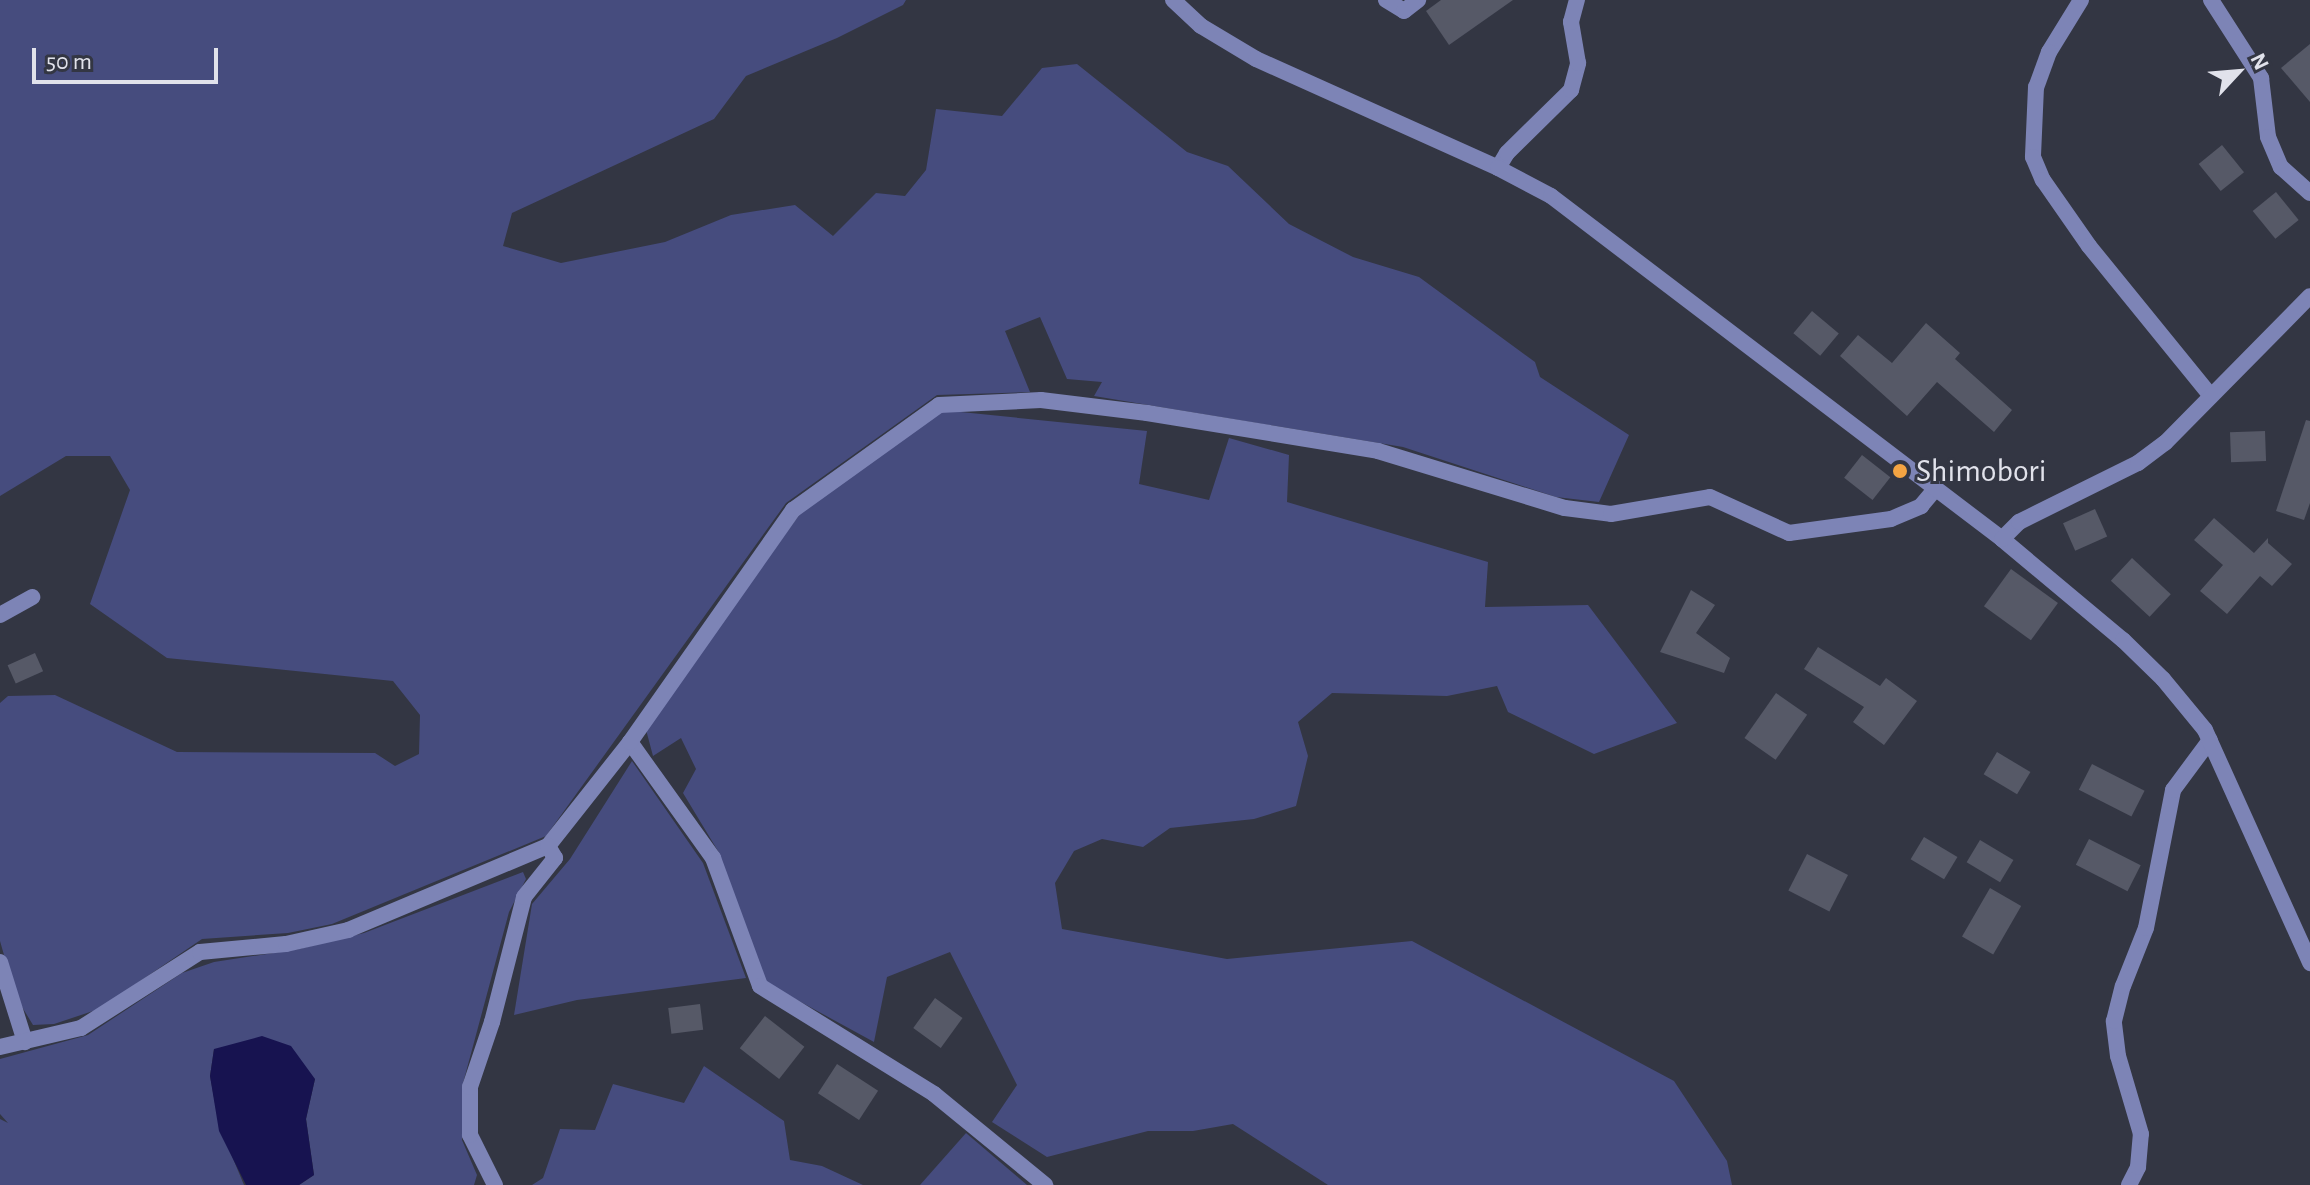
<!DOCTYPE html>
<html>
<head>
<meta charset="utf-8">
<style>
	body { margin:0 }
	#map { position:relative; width:2310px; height:1185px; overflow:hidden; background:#333643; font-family:"Alegreya Sans",sans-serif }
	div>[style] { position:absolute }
	.green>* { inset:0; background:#464c7e }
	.water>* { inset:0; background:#171350 }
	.building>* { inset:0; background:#565967; transform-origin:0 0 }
	.minor>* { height:16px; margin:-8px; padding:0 8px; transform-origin:8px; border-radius:8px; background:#7d84b6 }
	.tertiary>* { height:16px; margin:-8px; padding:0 8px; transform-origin:8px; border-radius:8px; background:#7d84b6 }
	.dots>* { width:22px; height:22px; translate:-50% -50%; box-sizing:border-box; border:4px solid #333643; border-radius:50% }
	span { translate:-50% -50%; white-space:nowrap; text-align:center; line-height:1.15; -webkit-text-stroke:6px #333643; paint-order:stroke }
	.poi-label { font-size:32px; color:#e1e2eb }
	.left { translate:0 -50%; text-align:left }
	.north { position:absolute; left:2198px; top:32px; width:80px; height:80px; -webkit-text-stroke:6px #333643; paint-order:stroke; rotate:64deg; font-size:22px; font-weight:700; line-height:32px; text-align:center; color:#e1e2eb }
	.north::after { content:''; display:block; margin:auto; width:28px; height:36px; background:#e1e2eb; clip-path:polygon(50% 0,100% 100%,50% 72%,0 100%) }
	.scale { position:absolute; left:32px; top:48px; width:186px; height:36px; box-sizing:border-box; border:4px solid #e1e2eb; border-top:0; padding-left:10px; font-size:24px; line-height:28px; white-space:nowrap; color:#e1e2eb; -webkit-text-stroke:6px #333643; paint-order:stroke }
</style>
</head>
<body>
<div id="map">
	<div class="green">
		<div style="clip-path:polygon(0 0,906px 0,903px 5px,837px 38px,746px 76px,714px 119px,512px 213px,503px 246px,561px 263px,665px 242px,731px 215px,795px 205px,833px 236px,876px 193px,905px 196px,926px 170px,936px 109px,1002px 116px,1042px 68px,1077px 64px,1187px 152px,1228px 166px,1289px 224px,1353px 257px,1419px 277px,1535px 362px,1540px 377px,1629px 435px,1599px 502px,1556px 497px,1403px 447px,1094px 396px,1102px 382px,1067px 379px,1040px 317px,1005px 331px,1030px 392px,937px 395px,786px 503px,546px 836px,332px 924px,288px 933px,202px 939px,99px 1009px,54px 1024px,33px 1025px,16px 997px,0 941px,0 703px,8px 696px,55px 695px,177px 752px,375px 753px,395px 766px,419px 754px,420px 715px,393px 681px,167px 658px,90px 604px,130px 490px,110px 456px,66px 456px,0 496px)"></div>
		<div style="clip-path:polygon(941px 410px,1147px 431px,1139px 484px,1209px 500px,1229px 438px,1289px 455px,1287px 502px,1488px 562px,1485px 607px,1588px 605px,1677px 723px,1594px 754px,1508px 712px,1497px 686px,1447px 696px,1332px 693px,1298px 722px,1308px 756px,1296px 806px,1254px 819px,1170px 828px,1143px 847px,1102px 839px,1074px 851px,1055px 883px,1062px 929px,1227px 959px,1412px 941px,1674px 1081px,1727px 1161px,1732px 1185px,1328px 1185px,1233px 1124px,1193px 1131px,1148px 1131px,1047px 1157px,992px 1122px,1017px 1085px,950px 952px,887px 977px,874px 1042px,766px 983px,718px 851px,683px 793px,696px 769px,681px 738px,653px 756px,645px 726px,800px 514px)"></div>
		<div style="clip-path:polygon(632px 761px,703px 863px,746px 978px,577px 1000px,514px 1015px,532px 904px,570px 859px)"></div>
		<div style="clip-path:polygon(523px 872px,526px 879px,509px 912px,462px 1087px,462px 1140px,477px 1175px,474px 1185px,299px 1185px,314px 1175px,306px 1119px,315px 1079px,214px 1049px,210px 1076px,219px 1125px,244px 1185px,0 1185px,0 1119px,8px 1123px,0 1114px,0 1059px,88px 1035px,182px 973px,214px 962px,299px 949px,364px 933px)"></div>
		<div style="clip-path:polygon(704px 1066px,784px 1121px,790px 1160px,822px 1166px,863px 1185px,532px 1185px,543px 1178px,560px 1129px,595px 1130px,613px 1084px,684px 1103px)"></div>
		<div style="clip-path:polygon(966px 1133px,1027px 1185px,920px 1185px)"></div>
	</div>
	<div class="water">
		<div style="clip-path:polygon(262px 1036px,291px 1046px,315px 1079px,306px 1119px,314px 1175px,299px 1185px,246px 1185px,219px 1131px,210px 1076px,214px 1049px)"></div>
	</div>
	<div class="building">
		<div style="clip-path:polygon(1441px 0,1513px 0,1449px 45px,1426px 11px)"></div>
		<div style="clip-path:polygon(2310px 44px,2310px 102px,2281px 68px)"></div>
		<div style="left:2222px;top:145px;width:35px;height:30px;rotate:51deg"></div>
		<div style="left:2276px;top:192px;width:36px;height:30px;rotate:51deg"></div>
		<div style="left:1812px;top:311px;width:35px;height:29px;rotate:40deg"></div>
		<div style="clip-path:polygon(1926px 323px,1960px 353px,1955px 359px,2012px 410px,1994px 432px,1937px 382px,1907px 416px,1840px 356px,1858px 335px,1892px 363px)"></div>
		<div style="clip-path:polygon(2306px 420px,2310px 421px,2310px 503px,2304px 520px,2276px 511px)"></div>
		<div style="left:2265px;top:431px;width:30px;height:35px;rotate:88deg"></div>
		<div style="left:1862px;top:455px;width:36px;height:29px;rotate:38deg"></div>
		<div style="left:2095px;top:509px;width:30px;height:35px;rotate:66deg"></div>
		<div style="clip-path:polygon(2214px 518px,2254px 553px,2268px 538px,2268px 543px,2292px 564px,2272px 586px,2260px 576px,2227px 614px,2200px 591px,2223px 565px,2194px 540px)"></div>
		<div style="left:2132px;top:558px;width:53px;height:31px;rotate:43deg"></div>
		<div style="left:2011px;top:569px;width:58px;height:46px;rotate:36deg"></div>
		<div style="clip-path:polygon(1691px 590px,1715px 605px,1696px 633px,1730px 658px,1724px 673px,1660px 652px)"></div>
		<div style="clip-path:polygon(1818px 647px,1880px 686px,1886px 678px,1917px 701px,1884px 745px,1853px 722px,1864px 707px,1804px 669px)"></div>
		<div style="left:35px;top:653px;width:20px;height:30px;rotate:66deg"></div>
		<div style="left:1776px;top:693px;width:38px;height:55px;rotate:35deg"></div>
		<div style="left:1997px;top:752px;width:39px;height:26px;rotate:31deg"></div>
		<div style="left:2092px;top:764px;width:59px;height:29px;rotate:27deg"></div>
		<div style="left:1924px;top:837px;width:39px;height:26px;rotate:31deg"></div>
		<div style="left:2089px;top:839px;width:58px;height:29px;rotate:27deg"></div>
		<div style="left:1980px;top:840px;width:39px;height:26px;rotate:31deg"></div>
		<div style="left:1807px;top:854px;width:46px;height:41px;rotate:27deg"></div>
		<div style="left:1990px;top:888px;width:36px;height:56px;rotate:30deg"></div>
		<div style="left:935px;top:998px;width:34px;height:37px;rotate:36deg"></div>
		<div style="left:700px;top:1004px;width:26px;height:32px;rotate:83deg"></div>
		<div style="left:765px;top:1016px;width:50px;height:41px;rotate:38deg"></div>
		<div style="left:837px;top:1064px;width:49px;height:35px;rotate:33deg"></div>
	</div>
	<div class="minor">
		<div style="left:1386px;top:0;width:21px;rotate:31deg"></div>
		<div style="left:1404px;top:11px;width:18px;rotate:-38deg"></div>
		<div style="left:2081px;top:0;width:61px;rotate:121.6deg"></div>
		<div style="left:2049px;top:52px;width:37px;rotate:110deg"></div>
		<div style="left:2036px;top:87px;width:70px;rotate:92.5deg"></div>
		<div style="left:2033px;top:157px;width:25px;rotate:67deg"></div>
		<div style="left:2043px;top:180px;width:80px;rotate:55.1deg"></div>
		<div style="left:2089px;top:246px;width:193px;rotate:50.9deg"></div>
		<div style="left:2211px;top:0;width:93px;rotate:57.3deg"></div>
		<div style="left:2261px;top:78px;width:59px;rotate:83.2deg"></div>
		<div style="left:2268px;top:137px;width:33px;rotate:67deg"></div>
		<div style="left:2281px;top:167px;width:39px;rotate:42deg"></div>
		<div style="left:1498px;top:168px;width:17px;rotate:-59deg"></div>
		<div style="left:1507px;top:153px;width:90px;rotate:-44.5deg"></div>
		<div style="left:1571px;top:90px;width:28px;rotate:-75deg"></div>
		<div style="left:1578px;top:63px;width:42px;rotate:-99.7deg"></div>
		<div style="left:1571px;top:22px;width:23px;rotate:-75deg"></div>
		<div style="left:0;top:615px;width:37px;rotate:-29deg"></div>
		<div style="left:630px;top:742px;width:143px;rotate:54.4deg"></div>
		<div style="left:713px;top:858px;width:136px;rotate:69.8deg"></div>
		<div style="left:760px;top:986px;width:205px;rotate:31.8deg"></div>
		<div style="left:934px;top:1094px;width:144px;rotate:39.3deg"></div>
		<div style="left:0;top:962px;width:84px;rotate:72.6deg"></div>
		<div style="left:0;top:1047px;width:83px;rotate:-13.2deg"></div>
		<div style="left:81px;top:1028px;width:141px;rotate:-32.6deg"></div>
		<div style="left:200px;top:952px;width:86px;rotate:-5.3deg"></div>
		<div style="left:286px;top:944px;width:64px;rotate:-12.7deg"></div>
		<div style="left:348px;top:930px;width:217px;rotate:-22.8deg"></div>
		<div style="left:548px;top:846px;width:132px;rotate:-51.7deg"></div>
		<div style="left:630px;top:742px;width:284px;rotate:-54.9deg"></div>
		<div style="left:793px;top:510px;width:180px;rotate:-35.7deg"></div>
		<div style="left:939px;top:405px;width:102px;rotate:-2.8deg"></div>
		<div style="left:1041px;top:400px;width:107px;rotate:7deg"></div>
		<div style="left:1147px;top:413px;width:234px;rotate:9.3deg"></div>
		<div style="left:1378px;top:451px;width:195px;rotate:17deg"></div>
		<div style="left:1565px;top:508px;width:46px;rotate:7.4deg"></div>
		<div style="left:1611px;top:514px;width:100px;rotate:-9.7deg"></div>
		<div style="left:1710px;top:497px;width:87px;rotate:24.5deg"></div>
		<div style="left:1789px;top:533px;width:103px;rotate:-7.8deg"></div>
		<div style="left:1891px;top:519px;width:33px;rotate:-23deg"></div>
		<div style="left:1921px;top:506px;width:23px;rotate:-50deg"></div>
		<div style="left:495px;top:1185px;width:56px;rotate:-116.6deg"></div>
		<div style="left:470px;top:1135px;width:48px;rotate:-90deg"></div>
		<div style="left:470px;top:1087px;width:69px;rotate:-71.3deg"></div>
		<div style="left:492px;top:1022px;width:129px;rotate:-75.6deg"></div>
		<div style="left:524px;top:897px;width:50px;rotate:-51.5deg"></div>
		<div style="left:555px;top:858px;width:14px;rotate:-120deg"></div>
		<div style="left:2129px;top:1185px;width:20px;rotate:-63deg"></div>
		<div style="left:2138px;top:1167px;width:33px;rotate:-85deg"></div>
		<div style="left:2141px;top:1134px;width:81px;rotate:-106.4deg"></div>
		<div style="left:2118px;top:1056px;width:35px;rotate:-97deg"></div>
		<div style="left:2114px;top:1021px;width:36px;rotate:-76deg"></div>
		<div style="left:2123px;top:986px;width:62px;rotate:-68.4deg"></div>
		<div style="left:2146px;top:928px;width:141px;rotate:-78.9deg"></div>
		<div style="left:2173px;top:790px;width:62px;rotate:-53.5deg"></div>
	</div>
	<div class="tertiary">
		<div style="left:1173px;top:0;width:38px;rotate:43deg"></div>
		<div style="left:1201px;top:26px;width:64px;rotate:31deg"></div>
		<div style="left:1256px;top:59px;width:265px;rotate:24.2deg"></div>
		<div style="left:1498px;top:168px;width:60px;rotate:27.8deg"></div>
		<div style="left:1551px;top:196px;width:567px;rotate:37.25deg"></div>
		<div style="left:2002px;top:539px;width:158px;rotate:39.9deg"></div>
		<div style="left:2123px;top:640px;width:56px;rotate:44.3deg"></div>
		<div style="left:2163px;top:679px;width:66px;rotate:50.5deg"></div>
		<div style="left:2205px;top:730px;width:256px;rotate:65.7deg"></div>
		<div style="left:2002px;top:539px;width:24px;rotate:-45deg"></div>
		<div style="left:2019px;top:522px;width:133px;rotate:-26.4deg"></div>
		<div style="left:2138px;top:463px;width:34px;rotate:-37deg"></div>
		<div style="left:2165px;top:443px;width:206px;rotate:-45.4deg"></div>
	</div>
	<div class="dots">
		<div style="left:1900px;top:471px;background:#f4a443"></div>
	</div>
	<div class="poi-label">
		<span class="left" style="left:1916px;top:471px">Shimobori</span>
	</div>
	<div class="north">N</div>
	<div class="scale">50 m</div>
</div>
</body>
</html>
